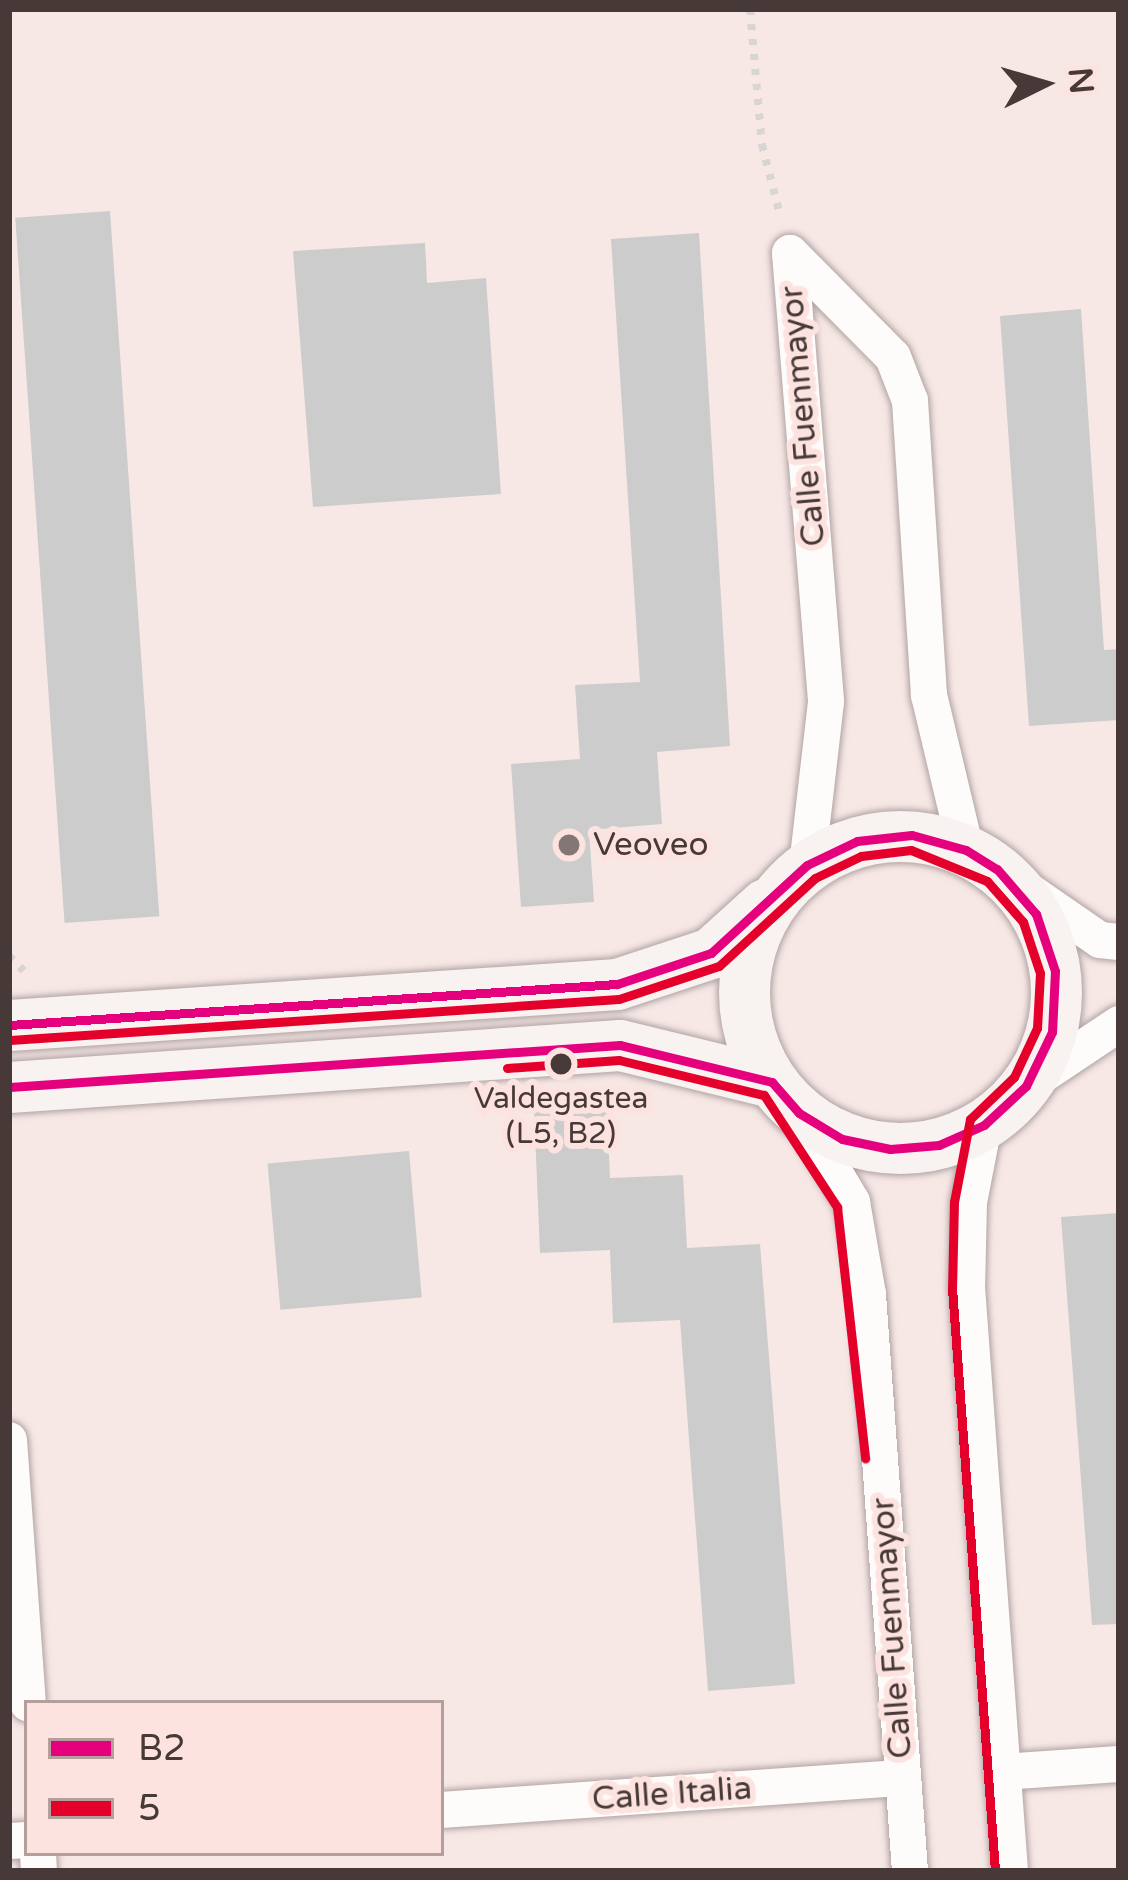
<!DOCTYPE html>
<html>
<head>
<meta charset="utf-8">
<style>
	body { margin:0 }
	#map { position:relative; width:1128px; height:1880px; overflow:hidden; background:#f7e8e6; font-family:"Varela Round",sans-serif }
	div>[style] { position:absolute }
	.building>* { inset:0; background:#cdcccd; transform-origin:0 0 }
	.path>* { height:8px; margin-top:-4px; transform-origin:0; background:repeating-linear-gradient(90deg,#dad5d5 0 6px,transparent 0 15px) }
	.roads { filter:drop-shadow(0 0 3px #b1a4a3) drop-shadow(0 0 3px #b1a4a3) }
	.street>* { height:36px; margin:-18px; padding:0 18px; transform-origin:18px; border-radius:18px; background:#fefcfb }
	.secondary>* { height:51px; margin:-25.5px; padding:0 25.5px; transform-origin:25.5px; border-radius:25.5px; background:#f8f2f1 }
	.secondary>.ring { margin:-25.5px; padding:0; box-sizing:content-box; background:none; border:51px solid #f8f2f1; border-radius:50% }
	.bus-1>* { height:9px; margin:-4.5px; padding:0 4.5px; transform-origin:4.5px; border-radius:4.5px; background:#e5007d }
	.bus-2>* { height:9px; margin:-4.5px; padding:0 4.5px; transform-origin:4.5px; border-radius:4.5px; background:#e4002b }
	.dots>* { width:33px; height:33px; translate:-50% -50%; box-sizing:border-box; border:6px solid #fde3e0; border-radius:50% }
	span { translate:-50% -50%; white-space:nowrap; text-align:center; line-height:1.15; -webkit-text-stroke:12px #fde3e0; paint-order:stroke }
	.bus-label { font-size:30px; color:#463937 }
	.street-label { font-size:33px; color:#463937 }
	.poi-label { font-size:33px; color:#463937 }
	.left { translate:0 -50%; text-align:left }
	.frame { position:absolute; inset:0; border:12px solid #463937; pointer-events:none }
	.legend { position:absolute; left:24px; top:1700px; width:420px; height:156px; box-sizing:border-box; background:#fde3e0; border:3px solid #b49f9c; margin:0; padding:15px 21px; list-style:none; font-size:36px; color:#463937 }
	.legend li { display:flex; align-items:center; gap:24px; height:60px }
	.legend b { width:60px; border:3px solid #b49f9c }
	.north { position:absolute; left:984px; top:24px; width:120px; height:120px; -webkit-text-stroke:9px #fde3e0; paint-order:stroke; rotate:85deg; font-size:33px; font-weight:700; line-height:48px; text-align:center; color:#463937 }
	.north::after { content:''; display:block; margin:auto; width:42px; height:54px; background:#463937; clip-path:polygon(50% 0,100% 100%,50% 72%,0 100%) }
</style>
</head>
<body>
<div id="map">
	<div class="building">
		<div style="left:110px;top:211px;width:707px;height:95px;rotate:86deg"></div>
		<div style="clip-path:polygon(699px 233px,730px 746px,657px 752px,662px 824px,589px 830px,594px 902px,521px 907px,511px 764px,580px 759px,575px 685px,640px 682px,611px 239px)"></div>
		<div style="clip-path:polygon(425px 243px,427px 283px,486px 278px,501px 494px,313px 507px,293px 251px)"></div>
		<div style="clip-path:polygon(1081px 309px,1104px 650px,1119px 649px,1119px 720px,1029px 726px,1000px 316px)"></div>
		<div style="clip-path:polygon(607px 1106px,610px 1178px,683px 1175px,687px 1248px,760px 1244px,795px 1684px,708px 1691px,680px 1320px,613px 1323px,610px 1250px,540px 1253px,534px 1109px)"></div>
		<div style="left:409px;top:1151px;width:147px;height:142px;rotate:85deg"></div>
		<div style="clip-path:polygon(1119px 1213px,1119px 1624px,1092px 1625px,1061px 1217px)"></div>
	</div>
	<div class="path">
		<div style="left:750px;top:9px;width:137px;rotate:85deg"></div>
		<div style="left:762px;top:145px;width:72px;rotate:75.6deg"></div>
		<div style="left:9px;top:956px;width:28px;rotate:45deg"></div>
	</div>
	<div class="roads">
		<div class="street">
			<div style="left:790px;top:253px;width:146px;rotate:45.3deg"></div>
			<div style="left:893px;top:357px;width:47px;rotate:68.9deg"></div>
			<div style="left:910px;top:401px;width:295px;rotate:86.3deg"></div>
			<div style="left:929px;top:695px;width:159px;rotate:76.6deg"></div>
			<div style="left:790px;top:253px;width:450px;rotate:85.4deg"></div>
			<div style="left:826px;top:702px;width:164px;rotate:96.6deg"></div>
			<div style="left:997px;top:869px;width:125px;rotate:34.6deg"></div>
			<div style="left:1100px;top:940px;width:19px;rotate:6deg"></div>
			<div style="left:1026px;top:1086px;width:112px;rotate:-33.7deg"></div>
			<div style="left:799px;top:1113px;width:104px;rotate:59.2deg"></div>
			<div style="left:852px;top:1202px;width:94px;rotate:80.2deg"></div>
			<div style="left:868px;top:1295px;width:578px;rotate:85.83deg"></div>
			<div style="left:984px;top:1125px;width:78px;rotate:101deg"></div>
			<div style="left:969px;top:1202px;width:85px;rotate:91.3deg"></div>
			<div style="left:967px;top:1287px;width:586px;rotate:85.79deg"></div>
			<div style="left:9px;top:1440px;width:264px;rotate:85.9deg"></div>
			<div style="left:1002px;top:1772px;width:117px;rotate:-3.9deg"></div>
			<div style="left:441px;top:1810px;width:463px;rotate:-4deg"></div>
			<div style="left:9px;top:1841px;width:18px;rotate:-3deg"></div>
			<div style="left:38px;top:1853px;width:18px;rotate:87deg"></div>
		</div>
		<div class="secondary">
			<div class="ring" style="left:744px;top:836px;width:261px;height:261px"></div>
			<div style="left:9px;top:1025px;width:609px;rotate:-3.86deg"></div>
			<div style="left:617px;top:984px;width:99px;rotate:-18.3deg"></div>
			<div style="left:711px;top:953px;width:73px;rotate:-42.2deg"></div>
			<div style="left:9px;top:1087px;width:612px;rotate:-3.93deg"></div>
			<div style="left:620px;top:1045px;width:156px;rotate:13.7deg"></div>
		</div>
	</div>
	<div class="bus-1">
		<div style="left:9px;top:1025px;width:609px;rotate:-3.86deg"></div>
		<div style="left:617px;top:984px;width:99px;rotate:-18.3deg"></div>
		<div style="left:711px;top:953px;width:130px;rotate:-42.5deg"></div>
		<div style="left:807px;top:865px;width:55px;rotate:-25.6deg"></div>
		<div style="left:857px;top:841px;width:55px;rotate:-6.2deg"></div>
		<div style="left:912px;top:835px;width:56px;rotate:15.5deg"></div>
		<div style="left:966px;top:850px;width:36px;rotate:32deg"></div>
		<div style="left:997px;top:869px;width:60px;rotate:49.1deg"></div>
		<div style="left:1036px;top:914px;width:60px;rotate:71.6deg"></div>
		<div style="left:1055px;top:971px;width:61px;rotate:92.8deg"></div>
		<div style="left:1052px;top:1032px;width:60px;rotate:115.7deg"></div>
		<div style="left:1026px;top:1086px;width:57px;rotate:137.1deg"></div>
		<div style="left:984px;top:1125px;width:49px;rotate:156deg"></div>
		<div style="left:939px;top:1145px;width:49px;rotate:175.3deg"></div>
		<div style="left:890px;top:1149px;width:49px;rotate:-168.2deg"></div>
		<div style="left:842px;top:1139px;width:50px;rotate:-148.8deg"></div>
		<div style="left:799px;top:1113px;width:41px;rotate:-131.1deg"></div>
		<div style="left:772px;top:1082px;width:156px;rotate:-166.3deg"></div>
		<div style="left:620px;top:1045px;width:612px;rotate:176.07deg"></div>
	</div>
	<div class="bus-2">
		<div style="left:10px;top:1040px;width:610px;rotate:-3.85deg"></div>
		<div style="left:619px;top:999px;width:105px;rotate:-18.3deg"></div>
		<div style="left:719px;top:966px;width:130px;rotate:-42.5deg"></div>
		<div style="left:815px;top:878px;width:51px;rotate:-25.6deg"></div>
		<div style="left:861px;top:856px;width:50px;rotate:-6.8deg"></div>
		<div style="left:911px;top:850px;width:82px;rotate:22.2deg"></div>
		<div style="left:987px;top:881px;width:55px;rotate:48.7deg"></div>
		<div style="left:1023px;top:922px;width:54px;rotate:71.6deg"></div>
		<div style="left:1040px;top:973px;width:55px;rotate:93.1deg"></div>
		<div style="left:1037px;top:1028px;width:54px;rotate:115.1deg"></div>
		<div style="left:1014px;top:1077px;width:61px;rotate:136.3deg"></div>
		<div style="left:970px;top:1119px;width:85px;rotate:100.9deg"></div>
		<div style="left:954px;top:1202px;width:86px;rotate:91.3deg"></div>
		<div style="left:952px;top:1288px;width:585px;rotate:85.78deg"></div>
		<div style="left:507px;top:1068px;width:112px;rotate:-4.1deg"></div>
		<div style="left:619px;top:1060px;width:149px;rotate:13.6deg"></div>
		<div style="left:764px;top:1095px;width:134px;rotate:56.9deg"></div>
		<div style="left:837px;top:1207px;width:253px;rotate:83.6deg"></div>
	</div>
	<div class="dots">
		<div style="left:569px;top:845px;background:#847674"></div>
		<div style="left:561px;top:1064px;background:#463937"></div>
	</div>
	<div class="bus-label">
		<span style="left:561px;top:1116px">Valdegastea<br>(L5, B2)</span>
	</div>
	<div class="street-label">
		<span style="left:803px;top:416px;rotate:-95deg">Calle Fuenmayor</span>
		<span style="left:892px;top:1628px;rotate:-94deg">Calle Fuenmayor</span>
		<span style="left:672px;top:1794px;rotate:-4deg">Calle Italia</span>
	</div>
	<div class="poi-label">
		<span class="left" style="left:593px;top:845px">Veoveo</span>
	</div>
	<div class="frame"></div>
	<ul class="legend">
	<li><b style="height:15px;background:#e5007d"></b>B2</li>
	<li><b style="height:15px;background:#e4002b"></b>5</li>
	</ul>
	<div class="north">N</div>
</div>
</body>
</html>
